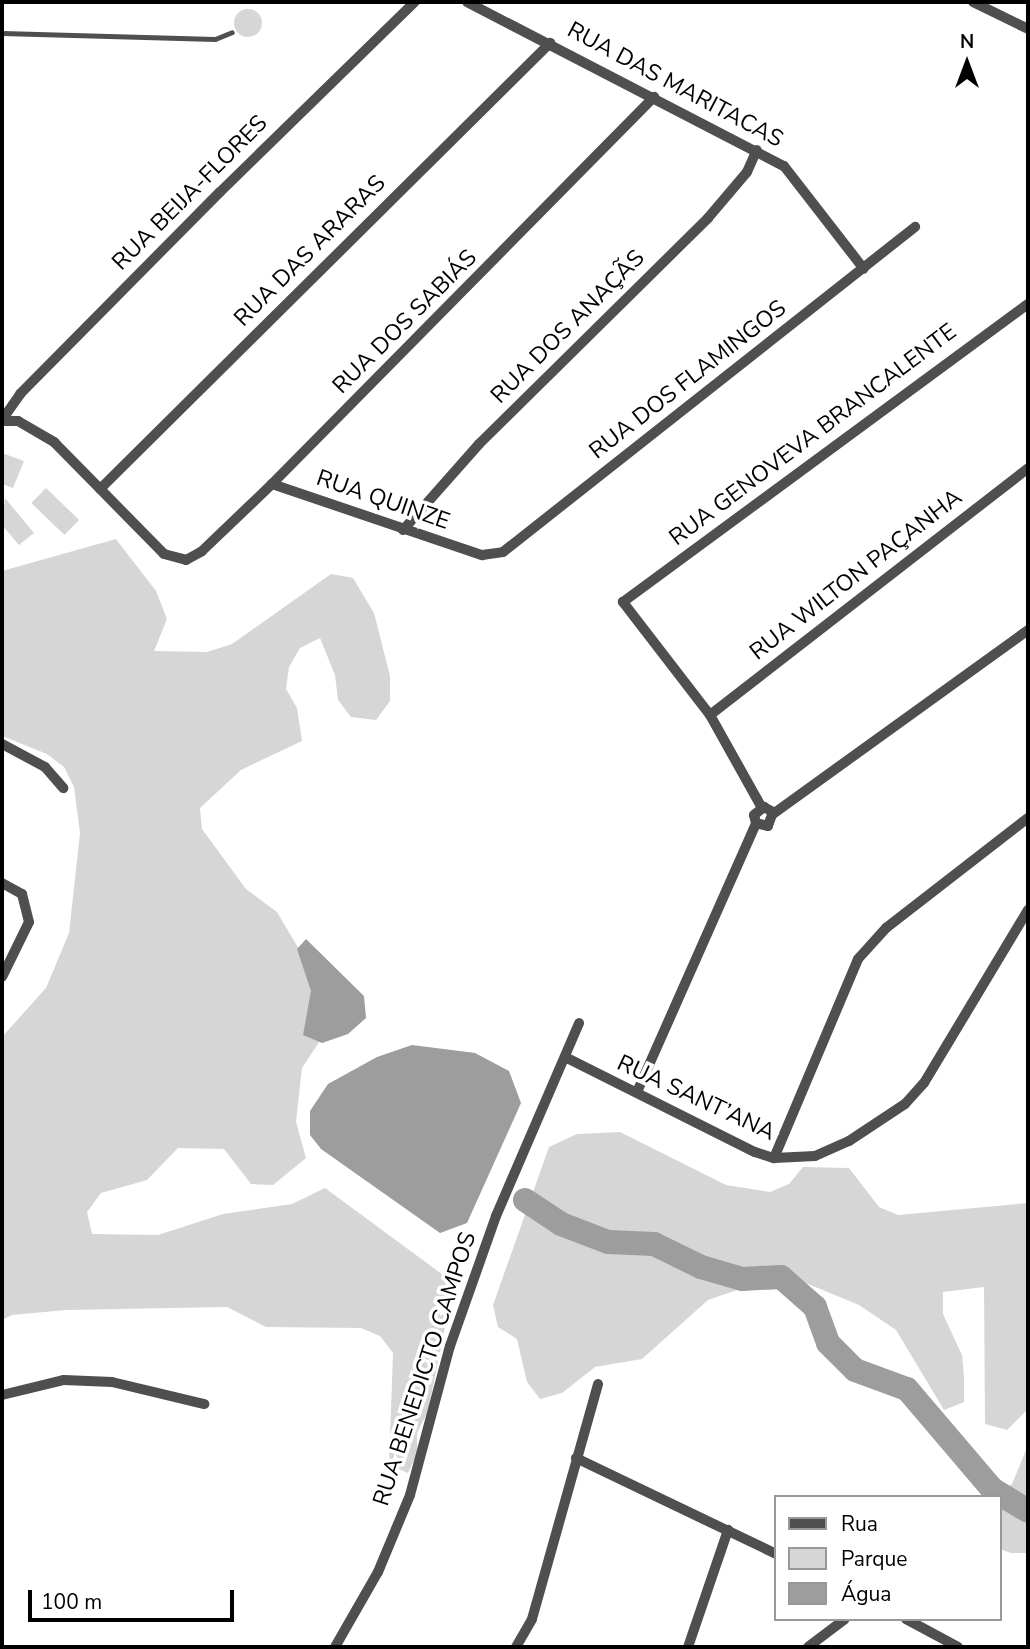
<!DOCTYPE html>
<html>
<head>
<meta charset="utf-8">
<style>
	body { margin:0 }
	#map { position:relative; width:1030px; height:1649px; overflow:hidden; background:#fff; font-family:"Nunito Sans",sans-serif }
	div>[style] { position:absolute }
	.green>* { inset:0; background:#d6d6d6; transform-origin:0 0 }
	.round { border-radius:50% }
	.water>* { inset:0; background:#9d9d9d }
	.river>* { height:24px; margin:-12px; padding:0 12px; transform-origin:12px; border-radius:12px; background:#9d9d9d }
	.service>* { height:5px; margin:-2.5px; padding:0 2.5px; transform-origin:2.5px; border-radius:2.5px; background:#4f4f4f }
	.minor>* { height:10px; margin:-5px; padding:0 5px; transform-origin:5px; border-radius:5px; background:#4f4f4f }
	span { translate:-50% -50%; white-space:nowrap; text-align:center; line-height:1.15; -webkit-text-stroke:7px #fff; paint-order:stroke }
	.street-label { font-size:23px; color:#000 }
	.frame { position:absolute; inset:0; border:4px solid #000; pointer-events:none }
	.legend { position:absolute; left:774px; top:1495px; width:228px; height:126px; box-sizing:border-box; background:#fff; border:2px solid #999; margin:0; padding:9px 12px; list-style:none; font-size:21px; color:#000 }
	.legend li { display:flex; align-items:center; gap:14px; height:35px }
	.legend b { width:35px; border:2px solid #999 }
	.north { position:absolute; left:932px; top:28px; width:70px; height:70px; -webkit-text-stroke:5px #fff; paint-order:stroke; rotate:0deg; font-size:19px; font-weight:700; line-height:28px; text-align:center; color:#000 }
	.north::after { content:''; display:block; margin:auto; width:24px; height:32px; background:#000; clip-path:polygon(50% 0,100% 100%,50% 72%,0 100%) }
	.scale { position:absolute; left:28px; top:1590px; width:206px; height:32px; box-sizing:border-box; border:4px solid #000; border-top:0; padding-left:9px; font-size:21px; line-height:24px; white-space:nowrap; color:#000; -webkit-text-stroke:5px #fff; paint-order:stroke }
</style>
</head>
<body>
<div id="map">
	<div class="green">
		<div class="round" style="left:234px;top:9px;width:28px;height:28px"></div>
		<div style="clip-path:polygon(2px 453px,24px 461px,13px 488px,2px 484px)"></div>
		<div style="left:46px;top:488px;width:46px;height:21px;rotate:44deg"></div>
		<div style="clip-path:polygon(5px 498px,34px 533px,19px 545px,2px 525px)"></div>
		<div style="clip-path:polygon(116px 539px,156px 591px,167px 619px,154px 651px,207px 652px,232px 644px,331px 574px,353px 578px,374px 613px,390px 676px,390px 701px,376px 720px,351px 717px,338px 700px,335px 675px,320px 638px,300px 648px,289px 667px,286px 689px,297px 708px,302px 741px,241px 770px,200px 808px,202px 829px,246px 889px,277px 912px,319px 983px,327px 1030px,302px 1068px,296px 1122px,306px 1158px,273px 1185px,251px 1184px,224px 1149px,178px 1148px,147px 1180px,101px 1193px,87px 1212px,92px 1234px,158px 1235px,223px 1214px,292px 1204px,325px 1188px,454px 1283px,428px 1411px,417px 1433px,417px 1454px,408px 1473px,389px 1465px,393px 1353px,380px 1336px,361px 1328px,266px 1327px,227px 1307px,66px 1310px,12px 1315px,2px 1320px,2px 1037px,46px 988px,69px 933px,80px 833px,74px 787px,64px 767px,47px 754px,2px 736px,2px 571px)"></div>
		<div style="clip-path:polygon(620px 1132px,726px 1185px,770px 1192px,789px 1184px,803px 1167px,849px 1168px,879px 1207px,898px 1215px,1028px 1203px,1028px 1409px,1007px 1430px,985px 1424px,984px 1287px,943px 1292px,943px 1314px,962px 1355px,964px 1377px,964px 1402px,944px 1410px,896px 1330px,859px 1305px,796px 1279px,769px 1279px,708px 1300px,642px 1359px,595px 1367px,562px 1393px,540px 1399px,527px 1382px,517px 1339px,498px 1327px,493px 1305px,549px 1147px,577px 1134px)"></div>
		<div style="clip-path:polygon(1028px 1445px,1028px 1553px,1011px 1553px,1000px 1549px,1000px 1497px,991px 1497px,1012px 1484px)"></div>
	</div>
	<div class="water">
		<div style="clip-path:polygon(306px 939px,364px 996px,366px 1018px,348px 1034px,322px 1043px,303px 1035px,311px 991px,297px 949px)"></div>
		<div style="clip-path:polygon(412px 1045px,475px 1053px,509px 1071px,521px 1103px,467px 1223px,440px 1233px,321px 1149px,310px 1135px,310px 1111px,328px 1084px,377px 1057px)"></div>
	</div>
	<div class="river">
		<div style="left:525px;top:1200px;width:43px;rotate:33.7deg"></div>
		<div style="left:561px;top:1224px;width:50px;rotate:21deg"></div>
		<div style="left:608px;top:1242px;width:46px;rotate:2.5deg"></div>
		<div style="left:654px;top:1244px;width:52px;rotate:26.1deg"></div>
		<div style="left:701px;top:1267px;width:43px;rotate:16.3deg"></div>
		<div style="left:742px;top:1279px;width:39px;rotate:-3deg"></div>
		<div style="left:781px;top:1277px;width:45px;rotate:41.4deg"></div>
		<div style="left:815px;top:1307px;width:38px;rotate:70deg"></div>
		<div style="left:828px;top:1343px;width:38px;rotate:45deg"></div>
		<div style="left:855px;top:1370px;width:55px;rotate:20.1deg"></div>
		<div style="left:907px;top:1389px;width:131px;rotate:49.6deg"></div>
		<div style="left:992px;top:1489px;width:42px;rotate:31.4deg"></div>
	</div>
	<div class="service">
		<div style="left:2px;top:33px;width:213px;rotate:1.6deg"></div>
		<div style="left:215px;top:39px;width:18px;rotate:-22deg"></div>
	</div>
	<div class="minor">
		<div style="left:467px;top:2px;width:357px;rotate:27.4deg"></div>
		<div style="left:784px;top:166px;width:130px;rotate:52.2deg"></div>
		<div style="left:973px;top:2px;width:61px;rotate:26.1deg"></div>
		<div style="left:2px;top:420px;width:32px;rotate:-55deg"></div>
		<div style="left:20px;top:394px;width:284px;rotate:-45.3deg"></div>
		<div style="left:220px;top:192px;width:272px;rotate:-44.3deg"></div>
		<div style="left:2px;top:421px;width:16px"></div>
		<div style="left:18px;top:421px;width:42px;rotate:30.3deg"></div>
		<div style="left:54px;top:442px;width:157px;rotate:45.5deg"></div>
		<div style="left:164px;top:554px;width:23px;rotate:15deg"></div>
		<div style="left:186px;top:560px;width:18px;rotate:-29deg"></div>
		<div style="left:202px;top:551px;width:97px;rotate:-43.7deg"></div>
		<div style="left:272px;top:484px;width:544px;rotate:-45.37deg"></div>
		<div style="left:272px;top:484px;width:222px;rotate:18.7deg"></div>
		<div style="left:482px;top:555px;width:21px;rotate:-8deg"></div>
		<div style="left:503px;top:552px;width:525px;rotate:-38.27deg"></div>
		<div style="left:100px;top:489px;width:634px;rotate:-44.74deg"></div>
		<div style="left:403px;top:530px;width:115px;rotate:-48.5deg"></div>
		<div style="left:479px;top:444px;width:322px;rotate:-44.6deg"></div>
		<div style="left:708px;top:218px;width:60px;rotate:-49.7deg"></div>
		<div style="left:747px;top:172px;width:24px;rotate:-66deg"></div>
		<div style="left:710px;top:715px;width:403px;rotate:-37.8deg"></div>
		<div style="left:2px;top:744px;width:49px;rotate:28.1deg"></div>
		<div style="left:45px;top:767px;width:28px;rotate:49deg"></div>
		<div style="left:762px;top:808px;width:107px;rotate:-119.2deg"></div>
		<div style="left:710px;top:715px;width:143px;rotate:-127.6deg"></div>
		<div style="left:623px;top:602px;width:503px;rotate:-36.35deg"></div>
		<div style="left:773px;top:814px;width:314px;rotate:-35.8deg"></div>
		<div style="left:2px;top:883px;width:23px;rotate:29deg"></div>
		<div style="left:22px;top:894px;width:29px;rotate:76deg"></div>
		<div style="left:29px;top:922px;width:61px;rotate:116.1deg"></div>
		<div style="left:565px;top:1057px;width:212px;rotate:26.6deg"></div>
		<div style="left:755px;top:1152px;width:20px;rotate:18deg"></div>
		<div style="left:774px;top:1158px;width:41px;rotate:-2.8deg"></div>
		<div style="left:815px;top:1156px;width:37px;rotate:-24deg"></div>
		<div style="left:849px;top:1141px;width:67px;rotate:-33.5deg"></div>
		<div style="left:905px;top:1104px;width:28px;rotate:-48deg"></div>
		<div style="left:924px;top:1083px;width:202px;rotate:-59deg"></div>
		<div style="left:637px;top:1092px;width:294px;rotate:-66.1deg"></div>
		<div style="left:756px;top:823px;width:8px;rotate:-104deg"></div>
		<div style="left:754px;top:815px;width:13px;rotate:-39deg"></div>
		<div style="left:764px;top:807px;width:10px;rotate:29deg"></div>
		<div style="left:773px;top:812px;width:15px;rotate:110deg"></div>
		<div style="left:768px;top:826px;width:12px;rotate:-166deg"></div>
		<div style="left:774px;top:1158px;width:216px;rotate:-67.1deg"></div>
		<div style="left:858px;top:959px;width:42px;rotate:-47.9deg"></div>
		<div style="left:886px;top:928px;width:180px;rotate:-37.8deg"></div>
		<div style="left:2px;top:1395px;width:64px;rotate:-13.6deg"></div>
		<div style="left:64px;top:1380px;width:48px;rotate:2.4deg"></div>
		<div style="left:112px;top:1382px;width:95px;rotate:13.4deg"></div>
		<div style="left:576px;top:1458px;width:222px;rotate:25.6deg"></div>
		<div style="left:906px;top:1619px;width:59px;rotate:28.3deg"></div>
		<div style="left:335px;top:1647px;width:86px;rotate:-60.2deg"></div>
		<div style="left:378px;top:1572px;width:83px;rotate:-67.4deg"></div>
		<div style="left:410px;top:1495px;width:154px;rotate:-75deg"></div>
		<div style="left:450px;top:1346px;width:138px;rotate:-70.5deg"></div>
		<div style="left:496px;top:1216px;width:210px;rotate:-66.7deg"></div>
		<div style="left:516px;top:1647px;width:32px;rotate:-60deg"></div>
		<div style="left:532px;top:1619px;width:244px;rotate:-74.3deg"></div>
		<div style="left:688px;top:1647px;width:124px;rotate:-71.1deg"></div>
		<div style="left:808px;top:1647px;width:46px;rotate:-37.1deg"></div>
	</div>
	<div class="street-label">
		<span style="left:675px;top:85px;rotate:28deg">RUA DAS MARITACAS</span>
		<span style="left:190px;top:193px;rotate:-45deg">RUA BEIJA-FLORES</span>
		<span style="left:310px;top:251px;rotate:-45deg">RUA DAS ARARAS</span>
		<span style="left:405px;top:322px;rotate:-45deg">RUA DOS SABIÁS</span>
		<span style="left:568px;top:327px;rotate:-45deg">RUA DOS ANAÇÃS</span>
		<span style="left:688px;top:380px;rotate:-38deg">RUA DOS FLAMINGOS</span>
		<span style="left:813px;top:435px;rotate:-37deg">RUA GENOVEVA BRANCALENTE</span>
		<span style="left:383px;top:500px;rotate:19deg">RUA QUINZE</span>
		<span style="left:856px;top:575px;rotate:-38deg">RUA WILTON PAÇANHA</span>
		<span style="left:696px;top:1098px;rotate:25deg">RUA SANT’ANA</span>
		<span style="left:425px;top:1369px;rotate:-72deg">RUA BENEDICTO CAMPOS</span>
	</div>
	<div class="frame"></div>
	<ul class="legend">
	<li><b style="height:9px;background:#4f4f4f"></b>Rua</li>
	<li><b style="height:19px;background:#d6d6d6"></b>Parque</li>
	<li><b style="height:19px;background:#9d9d9d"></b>Água</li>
	</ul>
	<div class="north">N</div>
	<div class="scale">100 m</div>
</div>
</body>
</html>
